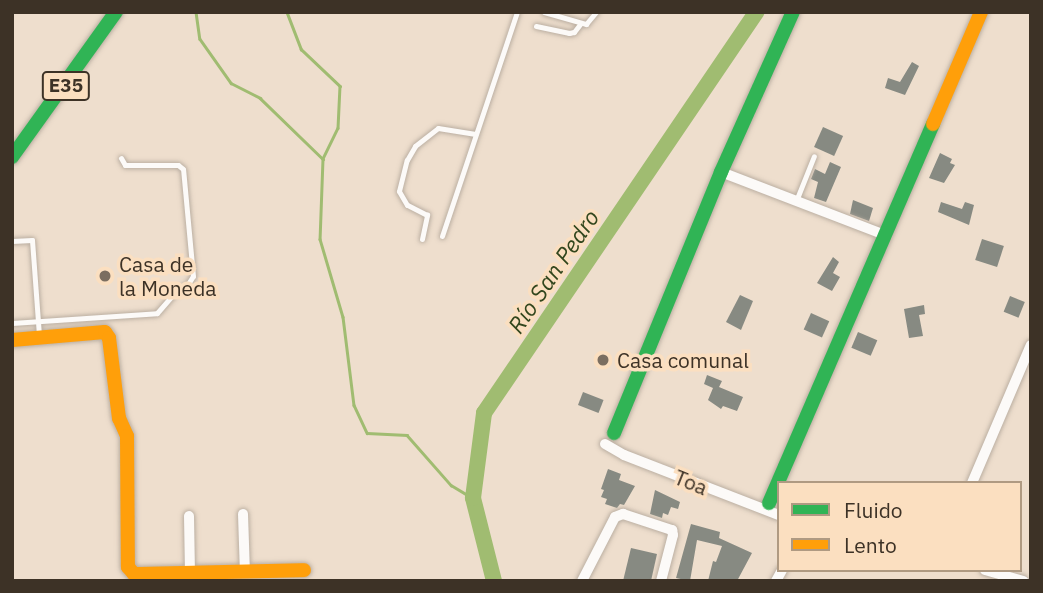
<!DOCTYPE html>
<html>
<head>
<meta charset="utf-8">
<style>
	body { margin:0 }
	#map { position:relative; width:1043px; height:593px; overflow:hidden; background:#eedecd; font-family:"IBM Plex Sans",sans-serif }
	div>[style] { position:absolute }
	.stream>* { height:2.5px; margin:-1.25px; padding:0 1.25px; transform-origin:1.25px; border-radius:1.25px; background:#a0bc71 }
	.river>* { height:16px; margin:-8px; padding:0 8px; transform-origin:8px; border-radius:8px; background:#a0bc71 }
	.building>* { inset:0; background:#878a82; transform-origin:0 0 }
	.roads { filter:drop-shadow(0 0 2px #bbafa2) drop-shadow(0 0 2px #bbafa2) }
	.lane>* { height:5px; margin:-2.5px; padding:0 2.5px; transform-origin:2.5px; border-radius:2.5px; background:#fcfaf8 }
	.street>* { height:10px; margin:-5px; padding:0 5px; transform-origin:5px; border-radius:5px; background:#fcfaf8 }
	.fast>* { height:14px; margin:-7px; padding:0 7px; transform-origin:7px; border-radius:7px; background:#30b455 }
	.slow>* { height:14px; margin:-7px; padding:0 7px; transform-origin:7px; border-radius:7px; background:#ff9f0a }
	.dots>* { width:19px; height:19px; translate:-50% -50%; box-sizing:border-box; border:4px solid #fbdfc0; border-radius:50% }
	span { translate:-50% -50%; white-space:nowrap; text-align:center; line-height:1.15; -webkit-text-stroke:7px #fbdfc0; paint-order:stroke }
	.shield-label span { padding:2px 5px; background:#fbdfc0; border:2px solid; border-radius:5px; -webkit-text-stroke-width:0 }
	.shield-label { font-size:19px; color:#3d3226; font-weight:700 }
	.poi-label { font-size:21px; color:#3d3226 }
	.left { translate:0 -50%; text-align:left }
	.street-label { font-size:21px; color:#3d3226 }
	.water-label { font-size:23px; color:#32461d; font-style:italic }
	.frame { position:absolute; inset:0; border:14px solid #3d3226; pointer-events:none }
	.legend { position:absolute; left:777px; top:481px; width:245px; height:91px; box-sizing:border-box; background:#fbdfc0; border:2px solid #af9a82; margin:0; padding:9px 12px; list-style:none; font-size:21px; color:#3d3226 }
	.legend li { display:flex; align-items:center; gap:14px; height:35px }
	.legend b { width:35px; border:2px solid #af9a82 }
</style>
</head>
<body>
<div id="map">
	<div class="stream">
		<div style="left:196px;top:12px;width:27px;rotate:82deg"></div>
		<div style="left:200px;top:39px;width:54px;rotate:54.8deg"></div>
		<div style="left:231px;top:83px;width:33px;rotate:27deg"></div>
		<div style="left:260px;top:98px;width:88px;rotate:44.1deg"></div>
		<div style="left:287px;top:12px;width:40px;rotate:69deg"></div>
		<div style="left:301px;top:49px;width:54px;rotate:43.5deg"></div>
		<div style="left:340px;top:86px;width:42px;rotate:92.7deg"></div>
		<div style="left:338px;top:128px;width:34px;rotate:116deg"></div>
		<div style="left:323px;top:159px;width:80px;rotate:92.1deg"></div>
		<div style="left:320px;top:239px;width:81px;rotate:73.6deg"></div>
		<div style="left:343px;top:317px;width:89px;rotate:82.9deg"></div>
		<div style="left:354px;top:405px;width:31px;rotate:65deg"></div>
		<div style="left:367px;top:433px;width:40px;rotate:2.9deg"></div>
		<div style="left:407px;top:435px;width:67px;rotate:48.7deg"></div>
		<div style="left:451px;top:485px;width:26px;rotate:31deg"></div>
	</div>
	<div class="river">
		<div style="left:494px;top:581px;width:86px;rotate:-104.2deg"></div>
		<div style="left:473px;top:498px;width:86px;rotate:-82.6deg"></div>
		<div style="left:484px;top:413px;width:485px;rotate:-55.8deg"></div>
	</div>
	<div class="building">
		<div style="clip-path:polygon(912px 62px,919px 66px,905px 95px,885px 88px,888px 78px,900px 82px)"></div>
		<div style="left:823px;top:127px;width:22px;height:22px;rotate:24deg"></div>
		<div style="clip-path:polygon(940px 153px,952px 159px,950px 163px,955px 165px,944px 183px,929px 178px)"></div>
		<div style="clip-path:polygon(830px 162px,841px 167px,826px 202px,814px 198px,818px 182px,811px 179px,815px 169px,825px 174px)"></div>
		<div style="clip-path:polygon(853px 200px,873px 208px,869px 221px,850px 214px)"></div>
		<div style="clip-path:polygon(941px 202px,962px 209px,965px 202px,974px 205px,969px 225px,938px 212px)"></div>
		<div style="left:982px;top:239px;width:23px;height:22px;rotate:18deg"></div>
		<div style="clip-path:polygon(833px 257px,839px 262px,833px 273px,840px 277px,832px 291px,817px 283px)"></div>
		<div style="clip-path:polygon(740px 295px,753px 301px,741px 330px,726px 322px)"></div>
		<div style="left:1010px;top:296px;width:16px;height:17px;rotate:22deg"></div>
		<div style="clip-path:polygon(924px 305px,925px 314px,919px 315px,923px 336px,909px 338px,904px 309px)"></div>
		<div style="left:811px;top:313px;width:20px;height:18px;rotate:24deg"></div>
		<div style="left:858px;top:332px;width:21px;height:17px;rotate:23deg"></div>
		<div style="clip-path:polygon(707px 375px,722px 381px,719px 387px,743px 397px,737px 411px,723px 406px,721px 409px,708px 400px,713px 388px,704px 384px)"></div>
		<div style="left:583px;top:392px;width:22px;height:14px;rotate:21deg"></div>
		<div style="clip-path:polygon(608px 469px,621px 474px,619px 480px,635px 486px,624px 505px,620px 504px,617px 508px,605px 504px,607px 499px,601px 497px,604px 490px,601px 489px)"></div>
		<div style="clip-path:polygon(655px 490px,680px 502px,678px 509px,671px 507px,668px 515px,663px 513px,662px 518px,650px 514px)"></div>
		<div style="clip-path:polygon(691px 524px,720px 532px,719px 538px,752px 553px,737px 581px,708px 581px,713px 561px,716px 562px,722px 546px,697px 540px,690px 581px,676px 578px)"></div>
		<div style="clip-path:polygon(631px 548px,657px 554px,651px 581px,623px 581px)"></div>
	</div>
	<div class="roads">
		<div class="lane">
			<div style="left:544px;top:12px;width:44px;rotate:15.9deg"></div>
			<div style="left:586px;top:24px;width:16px;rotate:-50deg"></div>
			<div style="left:536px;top:26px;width:34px;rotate:12deg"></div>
			<div style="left:569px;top:33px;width:5px;rotate:-11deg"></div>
			<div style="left:574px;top:32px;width:11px;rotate:-52deg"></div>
			<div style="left:796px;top:201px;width:48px;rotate:-68.2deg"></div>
			<div style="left:442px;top:236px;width:236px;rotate:-71.5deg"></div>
			<div style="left:422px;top:239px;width:25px;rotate:-78deg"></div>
			<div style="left:427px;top:215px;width:22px;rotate:-153deg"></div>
			<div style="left:407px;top:205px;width:16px;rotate:-120deg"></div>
			<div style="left:399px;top:191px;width:32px;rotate:-76deg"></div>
			<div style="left:407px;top:160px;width:16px;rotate:-60deg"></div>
			<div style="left:415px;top:146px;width:29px;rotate:-38deg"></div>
			<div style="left:438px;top:128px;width:38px;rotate:9deg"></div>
			<div style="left:12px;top:241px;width:20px;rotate:-3deg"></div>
			<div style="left:32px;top:240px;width:96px;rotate:85.8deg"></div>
			<div style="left:12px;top:323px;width:145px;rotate:-3.9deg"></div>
			<div style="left:157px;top:313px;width:29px;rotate:-49deg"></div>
			<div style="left:176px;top:291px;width:14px;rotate:-30deg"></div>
			<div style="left:188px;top:284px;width:9px;rotate:-58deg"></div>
			<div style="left:193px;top:276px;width:107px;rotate:-95.3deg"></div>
			<div style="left:183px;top:169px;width:6px;rotate:-141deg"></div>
			<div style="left:178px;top:165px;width:53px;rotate:180deg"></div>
			<div style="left:125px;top:165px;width:8px;rotate:-120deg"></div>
		</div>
		<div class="street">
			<div style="left:721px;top:172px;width:176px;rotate:21deg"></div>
			<div style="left:605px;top:444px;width:22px;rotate:30deg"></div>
			<div style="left:624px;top:455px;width:166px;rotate:21.2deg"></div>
			<div style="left:972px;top:483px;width:150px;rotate:-66.9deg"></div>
			<div style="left:243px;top:514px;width:59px;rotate:88.1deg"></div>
			<div style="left:189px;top:516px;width:58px;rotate:89deg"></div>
			<div style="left:985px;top:570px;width:40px;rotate:16deg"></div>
			<div style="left:582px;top:581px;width:72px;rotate:-62.7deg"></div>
			<div style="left:615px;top:517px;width:9px;rotate:-21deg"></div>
			<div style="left:623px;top:514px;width:52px;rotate:18.1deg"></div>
			<div style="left:672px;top:530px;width:5px;rotate:79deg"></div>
			<div style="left:673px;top:535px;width:48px;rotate:104.6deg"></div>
			<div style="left:776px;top:581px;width:13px;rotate:-61deg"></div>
		</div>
		<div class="fast">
			<div style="left:12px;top:157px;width:178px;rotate:-54.4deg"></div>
			<div style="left:614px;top:433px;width:282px;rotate:-67.7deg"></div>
			<div style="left:721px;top:172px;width:175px;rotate:-65.8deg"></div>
			<div style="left:769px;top:503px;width:413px;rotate:-66.6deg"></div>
		</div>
		<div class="slow">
			<div style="left:933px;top:124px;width:122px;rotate:-66.8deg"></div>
			<div style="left:12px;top:340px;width:93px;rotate:-4.9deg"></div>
			<div style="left:105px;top:332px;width:7px;rotate:56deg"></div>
			<div style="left:109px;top:338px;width:81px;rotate:82.9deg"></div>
			<div style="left:119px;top:418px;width:20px;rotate:66deg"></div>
			<div style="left:127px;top:436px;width:131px;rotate:89.6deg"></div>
			<div style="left:128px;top:567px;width:9px;rotate:49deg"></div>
			<div style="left:134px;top:574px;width:170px;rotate:-1.3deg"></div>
		</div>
	</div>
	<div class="dots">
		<div style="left:105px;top:276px;background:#7b6e60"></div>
		<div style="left:603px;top:360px;background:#7b6e60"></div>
	</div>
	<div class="shield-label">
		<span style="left:66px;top:86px">E35</span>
	</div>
	<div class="poi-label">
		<span class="left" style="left:119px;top:276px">Casa de<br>la Moneda</span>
		<span class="left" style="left:617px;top:360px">Casa comunal</span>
	</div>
	<div class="street-label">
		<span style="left:691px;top:482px;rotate:22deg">Toa</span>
	</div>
	<div class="water-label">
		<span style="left:553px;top:271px;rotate:-56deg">Río San Pedro</span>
	</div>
	<div class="frame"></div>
	<ul class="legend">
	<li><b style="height:9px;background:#30b455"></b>Fluido</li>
	<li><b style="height:9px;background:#ff9f0a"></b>Lento</li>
	</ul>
</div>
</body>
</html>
